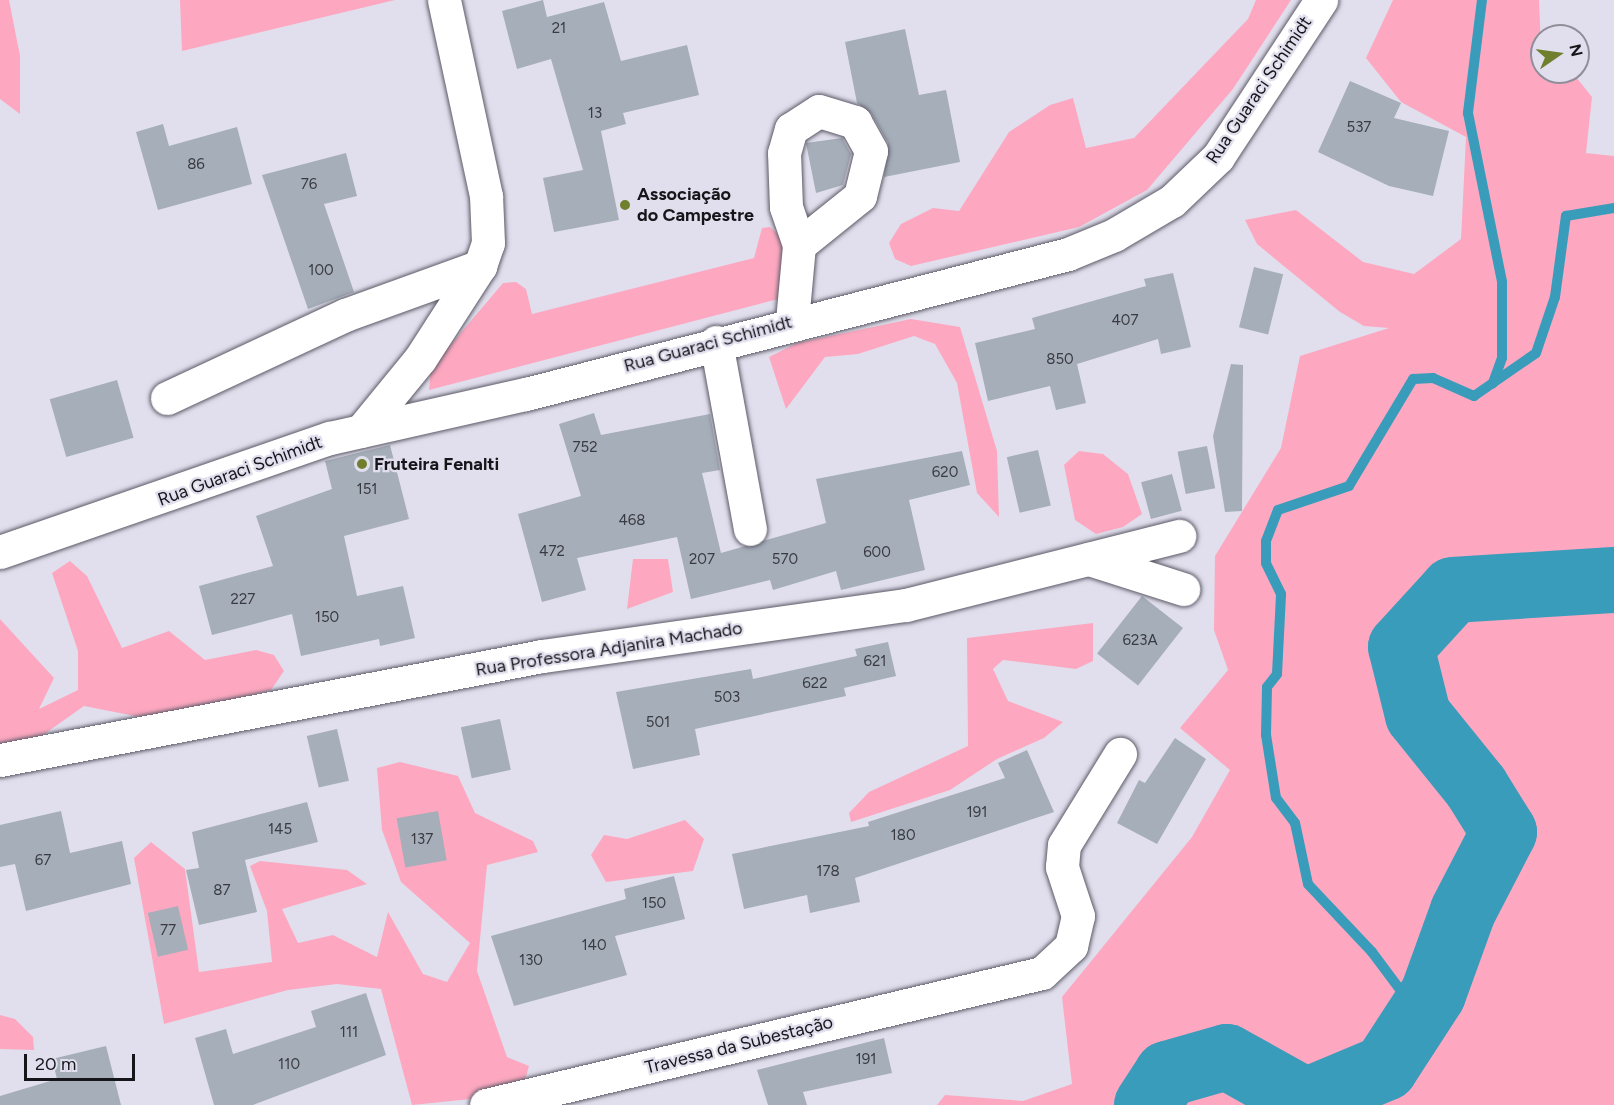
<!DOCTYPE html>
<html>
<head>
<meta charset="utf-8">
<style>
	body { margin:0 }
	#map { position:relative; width:1614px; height:1105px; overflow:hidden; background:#e1dfed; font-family:Figtree,sans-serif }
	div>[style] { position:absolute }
	.green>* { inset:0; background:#fda8c0 }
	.stream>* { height:10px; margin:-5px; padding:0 5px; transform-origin:5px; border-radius:5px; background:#399cbb }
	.river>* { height:66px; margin:-33px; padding:0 33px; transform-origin:33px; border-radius:33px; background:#399cbb }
	.building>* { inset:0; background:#a5aeb9; transform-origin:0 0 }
	.roads { filter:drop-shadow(0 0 2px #5c5a67) drop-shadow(0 0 2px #5c5a67) }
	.minor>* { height:33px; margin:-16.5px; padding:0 16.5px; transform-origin:16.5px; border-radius:16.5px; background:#fff }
	.dots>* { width:16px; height:16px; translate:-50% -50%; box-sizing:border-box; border:3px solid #e1dfed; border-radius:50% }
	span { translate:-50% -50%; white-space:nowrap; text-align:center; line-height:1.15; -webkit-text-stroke:4.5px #e1dfed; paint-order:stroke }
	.number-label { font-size:15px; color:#3a3b42 }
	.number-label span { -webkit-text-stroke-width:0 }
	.street-label { font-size:18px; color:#16151a }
	.poi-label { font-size:18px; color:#16151a; font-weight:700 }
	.left { translate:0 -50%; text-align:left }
	.north { position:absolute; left:1530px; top:24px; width:60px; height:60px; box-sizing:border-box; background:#e1dfed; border:2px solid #908e99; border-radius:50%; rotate:77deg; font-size:16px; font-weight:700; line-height:24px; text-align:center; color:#16151a }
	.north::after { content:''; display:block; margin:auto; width:21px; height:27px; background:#6f7f2e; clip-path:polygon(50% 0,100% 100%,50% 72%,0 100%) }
	.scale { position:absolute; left:24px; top:1054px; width:111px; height:27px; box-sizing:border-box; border:3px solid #16151a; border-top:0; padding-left:8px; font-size:18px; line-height:21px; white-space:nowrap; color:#16151a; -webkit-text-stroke:4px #e1dfed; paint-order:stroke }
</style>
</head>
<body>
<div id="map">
	<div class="green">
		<div style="clip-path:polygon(0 0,9px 0,20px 56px,20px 114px,0 99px)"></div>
		<div style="clip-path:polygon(180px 0,395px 0,182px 51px)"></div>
		<div style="clip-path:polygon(1256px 0,1291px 0,1233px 89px,1147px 190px,1079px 227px,911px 266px,895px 259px,889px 243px,901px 224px,933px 208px,959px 211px,1009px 132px,1050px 105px,1073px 98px,1086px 148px,1134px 138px,1248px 19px)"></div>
		<div style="clip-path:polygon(1393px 0,1539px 0,1542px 72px,1572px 72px,1592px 97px,1586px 153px,1614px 156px,1614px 1105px,937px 1105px,945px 1095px,1023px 1101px,1072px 1084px,1062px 997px,1192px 837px,1230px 770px,1180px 728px,1228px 670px,1214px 630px,1215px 556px,1281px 448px,1300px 356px,1389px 328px,1364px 326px,1340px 312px,1257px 244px,1245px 220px,1296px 210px,1363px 262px,1414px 274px,1461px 239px,1466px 137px,1401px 102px,1366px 58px)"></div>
		<div style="clip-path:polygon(770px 227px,785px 241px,778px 299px,429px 390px,431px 368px,503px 283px,516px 282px,526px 289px,532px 314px,754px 258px,762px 228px)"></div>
		<div style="clip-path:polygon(911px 319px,960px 327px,997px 451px,999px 517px,977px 493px,957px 383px,935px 344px,914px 336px,858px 354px,825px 357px,786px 409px,769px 357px,797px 343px)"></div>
		<div style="clip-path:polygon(1079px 451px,1103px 454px,1128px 474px,1142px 514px,1123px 527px,1096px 534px,1075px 520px,1064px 465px)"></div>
		<div style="clip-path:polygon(633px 559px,668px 559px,673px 592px,627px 609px)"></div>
		<div style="clip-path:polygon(70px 561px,87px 576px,122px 648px,169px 631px,205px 660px,256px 650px,274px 655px,284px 671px,271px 690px,155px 720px,84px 706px,33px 742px,0 749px,0 619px,54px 678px,39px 709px,78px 690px,78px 651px,52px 573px)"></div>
		<div style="clip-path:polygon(1093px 623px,1093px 661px,1076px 669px,1003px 660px,993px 669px,1008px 701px,1063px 722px,1044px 738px,997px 759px,950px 790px,851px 822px,849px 813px,869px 792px,968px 746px,967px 638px)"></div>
		<div style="clip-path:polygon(400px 762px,458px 776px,475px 813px,533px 841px,538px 852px,487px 865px,477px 971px,507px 1057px,529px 1066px,521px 1094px,412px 1105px,381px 989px,337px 984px,288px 990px,164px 1024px,134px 858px,151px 842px,185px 869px,199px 972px,272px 962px,267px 911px,250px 866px,260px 861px,347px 870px,367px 884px,282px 909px,298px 943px,333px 935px,377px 957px,388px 912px,423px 974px,447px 982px,470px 943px,401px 882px,382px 830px,377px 768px)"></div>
		<div style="clip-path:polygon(685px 820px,704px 839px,693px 871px,606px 882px,591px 855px,604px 835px,627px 839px)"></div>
		<div style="clip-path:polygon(0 1015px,15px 1019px,33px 1037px,34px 1050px,0 1049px)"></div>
	</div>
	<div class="stream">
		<div style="left:1482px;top:0;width:114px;rotate:97.1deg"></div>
		<div style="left:1468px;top:113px;width:172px;rotate:78.6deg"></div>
		<div style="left:1502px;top:282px;width:76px;rotate:90deg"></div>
		<div style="left:1502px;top:358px;width:27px;rotate:110deg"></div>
		<div style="left:1419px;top:1015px;width:79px;rotate:-126.7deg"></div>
		<div style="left:1372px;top:952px;width:93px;rotate:-133.3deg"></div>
		<div style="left:1308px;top:884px;width:62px;rotate:-102deg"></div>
		<div style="left:1295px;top:823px;width:31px;rotate:-127deg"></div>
		<div style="left:1276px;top:798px;width:64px;rotate:-99deg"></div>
		<div style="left:1266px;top:735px;width:48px;rotate:-88.8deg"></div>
		<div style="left:1267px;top:687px;width:16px;rotate:-52deg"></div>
		<div style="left:1277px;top:674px;width:80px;rotate:-87.1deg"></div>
		<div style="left:1281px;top:594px;width:34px;rotate:-116deg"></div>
		<div style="left:1266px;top:563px;width:22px;rotate:-90deg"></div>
		<div style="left:1266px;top:541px;width:33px;rotate:-69deg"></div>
		<div style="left:1278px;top:510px;width:75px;rotate:-18.7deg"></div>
		<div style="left:1349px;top:486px;width:125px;rotate:-59.1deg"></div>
		<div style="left:1413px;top:379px;width:20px;rotate:-3deg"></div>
		<div style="left:1433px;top:378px;width:45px;rotate:23.7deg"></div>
		<div style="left:1474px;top:396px;width:75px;rotate:-34.7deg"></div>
		<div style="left:1536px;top:353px;width:59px;rotate:-71.3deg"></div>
		<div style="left:1555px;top:297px;width:82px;rotate:-82.3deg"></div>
		<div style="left:1566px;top:216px;width:49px;rotate:-9.5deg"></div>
		<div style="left:1306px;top:1101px;width:4px;rotate:76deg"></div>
	</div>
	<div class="river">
		<div style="left:1147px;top:1105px;width:37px;rotate:-57deg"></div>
		<div style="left:1167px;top:1074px;width:62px;rotate:-15.8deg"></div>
		<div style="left:1227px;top:1057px;width:90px;rotate:29.1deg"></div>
		<div style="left:1306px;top:1101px;width:86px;rotate:-22.7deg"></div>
		<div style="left:1385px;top:1068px;width:88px;rotate:-57deg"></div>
		<div style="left:1433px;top:994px;width:88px;rotate:-70.1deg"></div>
		<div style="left:1463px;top:911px;width:89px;rotate:-62.6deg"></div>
		<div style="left:1504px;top:832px;width:53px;rotate:-121.9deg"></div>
		<div style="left:1476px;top:787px;width:92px;rotate:-128.9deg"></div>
		<div style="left:1418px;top:715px;width:70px;rotate:-104deg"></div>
		<div style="left:1401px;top:647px;width:77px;rotate:-47.6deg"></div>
		<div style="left:1453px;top:590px;width:161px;rotate:-3.6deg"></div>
	</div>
	<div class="building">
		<div style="clip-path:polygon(543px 0,547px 17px,604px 2px,621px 61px,687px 45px,699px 95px,623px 113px,626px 124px,601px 131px,619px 220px,554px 232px,543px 178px,583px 170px,551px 59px,517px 69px,502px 11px)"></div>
		<div style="clip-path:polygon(905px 29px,919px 95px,946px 90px,960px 162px,884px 177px,888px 143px,871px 113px,857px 103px,845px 42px)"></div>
		<div style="clip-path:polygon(1350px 81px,1401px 103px,1394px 118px,1449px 131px,1433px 196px,1389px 186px,1318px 152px)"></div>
		<div style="clip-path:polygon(163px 124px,169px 146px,237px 127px,252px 184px,158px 210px,136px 132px)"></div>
		<div style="clip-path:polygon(842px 138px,851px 154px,843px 185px,816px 193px,806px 143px)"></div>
		<div style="clip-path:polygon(346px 153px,357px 196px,324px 204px,354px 292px,308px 309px,262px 175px)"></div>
		<div style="left:1254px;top:267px;width:30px;height:62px;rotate:14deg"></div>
		<div style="clip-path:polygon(1173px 273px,1191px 347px,1161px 354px,1158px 339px,1077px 364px,1086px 403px,1056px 410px,1050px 386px,988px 401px,975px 343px,1035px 329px,1032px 318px,1146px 286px,1144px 279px)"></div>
		<div style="clip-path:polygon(1231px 364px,1243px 365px,1242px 511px,1225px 512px,1213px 436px)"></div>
		<div style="left:117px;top:380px;width:60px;height:70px;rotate:74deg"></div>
		<div style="clip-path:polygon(594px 413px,601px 435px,710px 414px,720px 470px,702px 473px,721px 553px,826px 523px,816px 479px,962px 451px,970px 485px,909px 500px,925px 570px,841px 590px,836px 571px,773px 590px,770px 580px,691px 599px,677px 537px,577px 558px,586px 590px,542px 602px,518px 514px,581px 496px,559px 424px)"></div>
		<div style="clip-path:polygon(390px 445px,409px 519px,344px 536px,357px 596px,403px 586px,415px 638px,380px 646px,379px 639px,301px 656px,292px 614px,212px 635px,199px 586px,273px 566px,256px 516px,332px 489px,325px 461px)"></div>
		<div style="left:1207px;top:446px;width:43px;height:30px;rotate:79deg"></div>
		<div style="left:1038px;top:450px;width:57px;height:32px;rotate:77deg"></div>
		<div style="left:1172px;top:474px;width:38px;height:32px;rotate:75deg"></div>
		<div style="left:1142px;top:596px;width:52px;height:73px;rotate:38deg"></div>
		<div style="clip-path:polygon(888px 642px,896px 676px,844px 688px,846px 696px,695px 729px,700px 755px,633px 769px,616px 692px,751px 669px,753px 679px,857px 656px,855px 649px)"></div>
		<div style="left:500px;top:719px;width:52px;height:40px;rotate:78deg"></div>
		<div style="left:337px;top:729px;width:53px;height:31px;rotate:77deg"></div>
		<div style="clip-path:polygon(1175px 738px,1206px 759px,1157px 844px,1117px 823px,1139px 780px,1145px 783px)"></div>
		<div style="clip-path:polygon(1027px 750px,1054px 812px,855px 878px,860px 902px,810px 913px,807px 895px,744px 909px,732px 854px,869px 826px,868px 822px,1005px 778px,998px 763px)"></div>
		<div style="clip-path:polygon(307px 802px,318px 842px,245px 860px,257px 912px,199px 925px,186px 870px,199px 868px,192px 832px)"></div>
		<div style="clip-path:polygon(61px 811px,70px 853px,122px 841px,131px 884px,26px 911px,15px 864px,0 867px,0 825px)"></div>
		<div style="left:438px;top:811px;width:50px;height:42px;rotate:80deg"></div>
		<div style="clip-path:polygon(674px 876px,685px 919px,615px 936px,627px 975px,514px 1006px,491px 936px,626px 899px,624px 889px)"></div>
		<div style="left:178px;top:906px;width:45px;height:31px;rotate:77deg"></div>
		<div style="clip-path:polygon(366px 993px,386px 1055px,253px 1105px,214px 1105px,195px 1038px,226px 1029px,233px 1054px,316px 1027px,311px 1011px)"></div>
		<div style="clip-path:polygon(884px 1038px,892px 1073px,803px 1092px,807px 1105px,768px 1105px,757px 1070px)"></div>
		<div style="clip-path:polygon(106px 1046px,121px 1105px,0 1105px,0 1096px,57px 1079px,52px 1059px)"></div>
	</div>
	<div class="roads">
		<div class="minor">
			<div style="left:792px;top:321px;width:76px;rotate:-84.7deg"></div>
			<div style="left:799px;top:245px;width:40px;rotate:-108.9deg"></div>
			<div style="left:786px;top:207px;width:54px;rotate:-92.1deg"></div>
			<div style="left:784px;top:153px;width:25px;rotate:-74deg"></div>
			<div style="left:791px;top:129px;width:33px;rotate:-33deg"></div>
			<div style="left:819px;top:111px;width:38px;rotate:17deg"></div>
			<div style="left:855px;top:122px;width:33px;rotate:61deg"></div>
			<div style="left:871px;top:151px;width:46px;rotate:103.7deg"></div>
			<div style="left:860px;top:196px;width:78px;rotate:141.2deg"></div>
			<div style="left:716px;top:342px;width:190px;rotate:79.7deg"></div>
			<div style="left:167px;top:398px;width:196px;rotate:-25deg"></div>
			<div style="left:345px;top:315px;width:144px;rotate:-19.9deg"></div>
			<div style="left:361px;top:431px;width:93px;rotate:-50.7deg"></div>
			<div style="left:420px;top:359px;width:111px;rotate:-57.2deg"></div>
			<div style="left:480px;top:266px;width:24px;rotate:-71deg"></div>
			<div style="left:488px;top:243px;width:47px;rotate:-92.4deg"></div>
			<div style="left:486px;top:196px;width:200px;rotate:-102.1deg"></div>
			<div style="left:0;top:552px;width:349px;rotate:-19.1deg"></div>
			<div style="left:330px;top:438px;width:201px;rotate:-12.7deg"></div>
			<div style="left:526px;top:394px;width:560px;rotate:-14.48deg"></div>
			<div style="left:1068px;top:254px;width:50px;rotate:-22.4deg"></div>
			<div style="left:1114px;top:235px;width:67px;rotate:-30.4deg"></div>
			<div style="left:1172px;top:201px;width:64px;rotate:-43.7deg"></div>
			<div style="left:1218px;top:157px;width:188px;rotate:-56.7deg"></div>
			<div style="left:1089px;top:559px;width:99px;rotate:17.7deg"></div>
			<div style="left:0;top:760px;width:552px;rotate:-10.86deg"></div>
			<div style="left:542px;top:656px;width:368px;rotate:-8deg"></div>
			<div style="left:906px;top:605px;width:282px;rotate:-14.2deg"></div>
			<div style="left:486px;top:1105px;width:571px;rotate:-13.36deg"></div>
			<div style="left:1042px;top:973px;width:40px;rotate:-43deg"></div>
			<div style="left:1071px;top:946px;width:31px;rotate:-77deg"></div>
			<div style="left:1078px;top:916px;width:52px;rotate:-108.1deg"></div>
			<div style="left:1062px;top:867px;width:22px;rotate:-85deg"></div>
			<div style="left:1064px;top:845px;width:107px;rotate:-58.4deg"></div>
		</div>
	</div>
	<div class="dots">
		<div style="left:625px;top:205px;background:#6f7f2e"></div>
		<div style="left:362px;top:464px;background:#6f7f2e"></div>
	</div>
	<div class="number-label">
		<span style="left:559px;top:29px">21</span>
		<span style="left:595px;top:114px">13</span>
		<span style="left:1359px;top:128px">537</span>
		<span style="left:196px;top:165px">86</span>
		<span style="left:309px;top:185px">76</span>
		<span style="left:321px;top:271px">100</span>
		<span style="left:1125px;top:321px">407</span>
		<span style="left:1060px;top:360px">850</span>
		<span style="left:585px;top:448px">752</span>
		<span style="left:945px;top:473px">620</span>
		<span style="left:367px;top:490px">151</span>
		<span style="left:632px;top:521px">468</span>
		<span style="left:552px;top:552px">472</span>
		<span style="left:877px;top:553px">600</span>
		<span style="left:702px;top:560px">207</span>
		<span style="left:785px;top:560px">570</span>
		<span style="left:243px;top:600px">227</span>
		<span style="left:327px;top:618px">150</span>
		<span style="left:1140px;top:641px">623A</span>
		<span style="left:875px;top:662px">621</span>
		<span style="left:815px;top:684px">622</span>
		<span style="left:727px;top:698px">503</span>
		<span style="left:658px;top:723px">501</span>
		<span style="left:977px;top:813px">191</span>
		<span style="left:280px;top:830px">145</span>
		<span style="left:903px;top:836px">180</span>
		<span style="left:422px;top:840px">137</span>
		<span style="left:43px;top:861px">67</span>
		<span style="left:828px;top:872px">178</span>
		<span style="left:222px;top:891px">87</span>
		<span style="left:654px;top:904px">150</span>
		<span style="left:168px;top:931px">77</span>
		<span style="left:594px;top:946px">140</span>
		<span style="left:531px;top:961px">130</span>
		<span style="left:349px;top:1033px">111</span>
		<span style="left:866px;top:1060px">191</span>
		<span style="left:289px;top:1065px">110</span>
	</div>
	<div class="street-label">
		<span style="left:1259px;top:90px;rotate:-56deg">Rua Guaraci Schimidt</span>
		<span style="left:708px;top:344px;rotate:-15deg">Rua Guaraci Schimidt</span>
		<span style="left:240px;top:471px;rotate:-20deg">Rua Guaraci Schimidt</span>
		<span style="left:609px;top:649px;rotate:-9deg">Rua Professora Adjanira Machado</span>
		<span style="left:739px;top:1045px;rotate:-14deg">Travessa da Subestação</span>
	</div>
	<div class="poi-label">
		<span class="left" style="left:637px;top:205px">Associação<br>do Campestre</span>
		<span class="left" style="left:374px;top:464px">Fruteira Fenalti</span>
	</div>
	<div class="north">N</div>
	<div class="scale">20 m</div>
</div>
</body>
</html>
